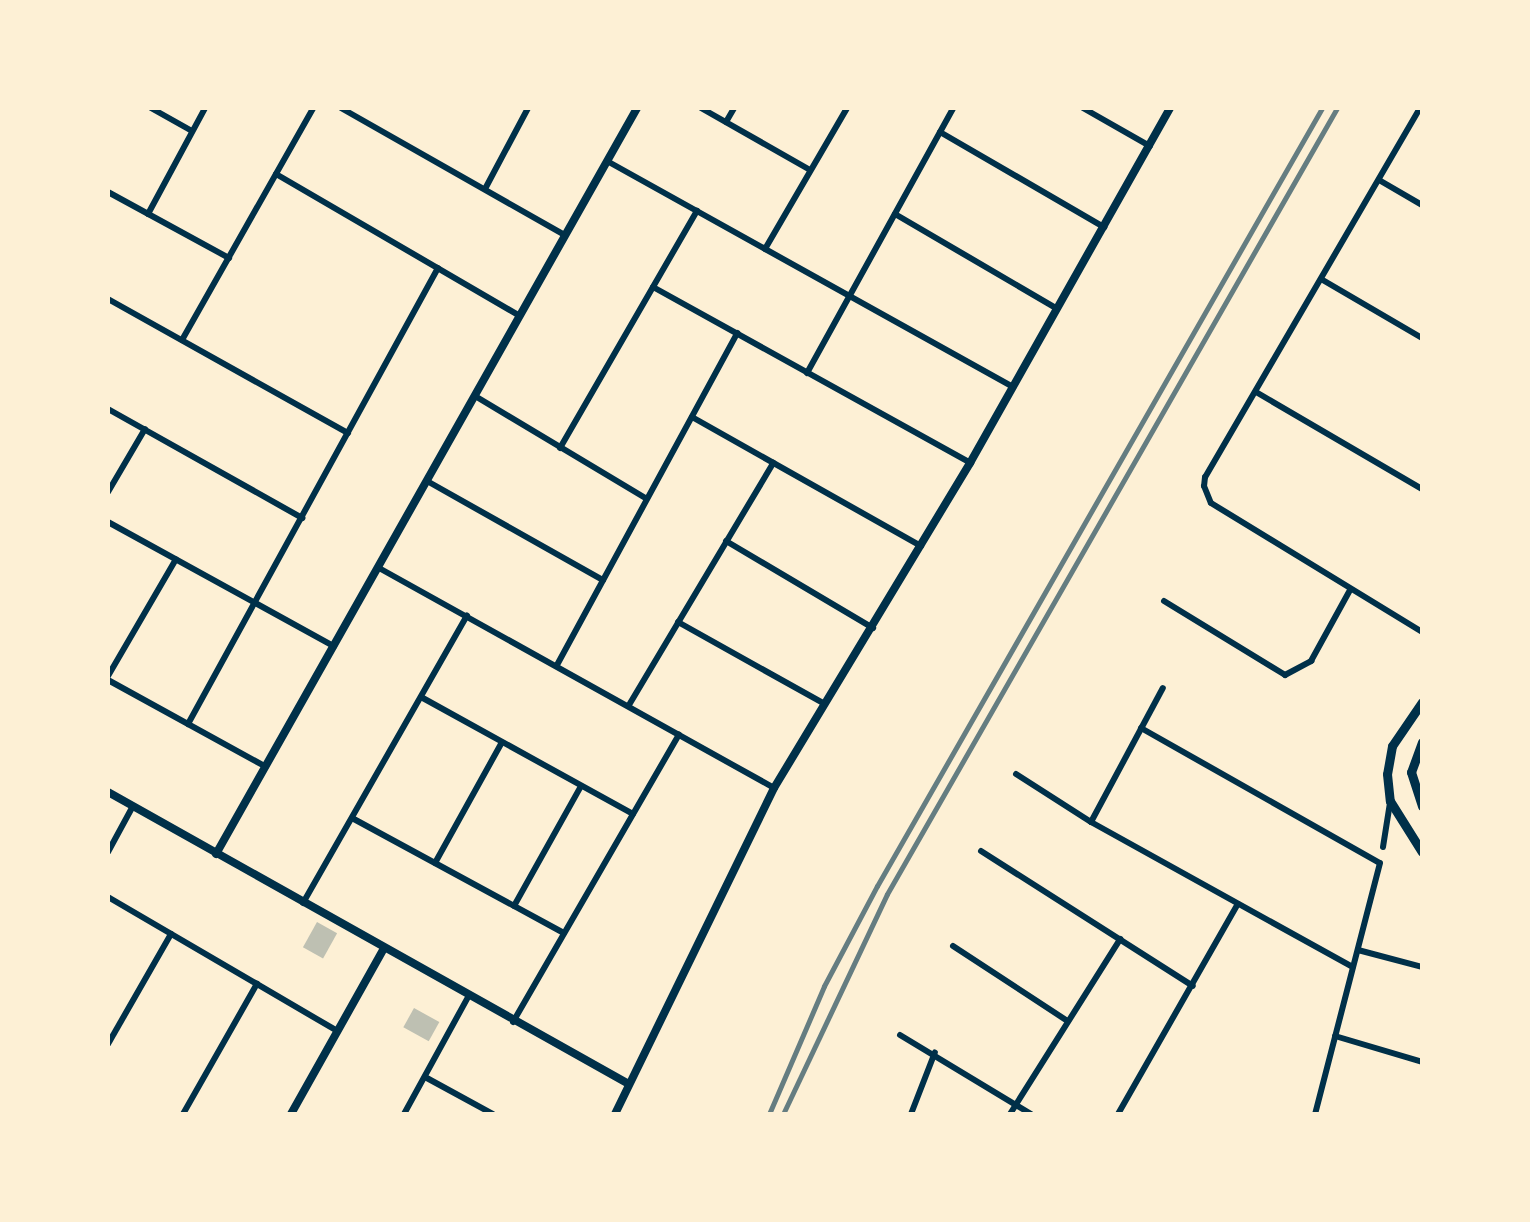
<!DOCTYPE html>
<html>
<head>
<meta charset="utf-8">
<style>
	body { margin:0 }
	#map { position:relative; width:1530px; height:1222px; overflow:hidden; background:#fdf0d5; font-family:Raleway,sans-serif }
	div>[style] { position:absolute }
	.building>* { inset:0; background:#bec0b2; transform-origin:0 0 }
	.minor>* { height:6px; margin:-3px; padding:0 3px; transform-origin:3px; border-radius:3px; background:#003049 }
	.tertiary>* { height:8px; margin:-4px; padding:0 4px; transform-origin:4px; border-radius:4px; background:#003049 }
	.secondary>* { height:9px; margin:-4.5px; padding:0 4.5px; transform-origin:4.5px; border-radius:4.5px; background:#003049 }
	.rail>* { height:5px; margin:-2.5px; padding:0 2.5px; transform-origin:2.5px; border-radius:2.5px; background:#657d81 }
	span { translate:-50% -50%; white-space:nowrap; text-align:center; line-height:1.15; -webkit-text-stroke:7px #fdf0d5; paint-order:stroke }
	.frame { position:absolute; inset:0; border:110px solid #fdf0d5; pointer-events:none }
</style>
</head>
<body>
<div id="map">
	<div class="building">
		<div style="left:317px;top:922px;width:23px;height:29px;rotate:29deg"></div>
		<div style="left:414px;top:1008px;width:29px;height:22px;rotate:29deg"></div>
	</div>
	<div class="minor">
		<div style="left:151px;top:108px;width:47px;rotate:29.3deg"></div>
		<div style="left:341px;top:108px;width:257px;rotate:29.6deg"></div>
		<div style="left:701px;top:108px;width:125px;rotate:29.6deg"></div>
		<div style="left:1083px;top:108px;width:77px;rotate:29.6deg"></div>
		<div style="left:1420px;top:108px;width:427px;rotate:120.2deg"></div>
		<div style="left:1205px;top:477px;width:9px;rotate:96deg"></div>
		<div style="left:1204px;top:486px;width:18px;rotate:68deg"></div>
		<div style="left:1211px;top:503px;width:247px;rotate:31.4deg"></div>
		<div style="left:726px;top:122px;width:16px;rotate:-60deg"></div>
		<div style="left:940px;top:132px;width:190px;rotate:30.1deg"></div>
		<div style="left:607px;top:161px;width:462px;rotate:29.1deg"></div>
		<div style="left:276px;top:174px;width:282px;rotate:30.2deg"></div>
		<div style="left:1379px;top:180px;width:50px;rotate:30.2deg"></div>
		<div style="left:485px;top:189px;width:92px;rotate:-62deg"></div>
		<div style="left:108px;top:192px;width:138px;rotate:28.6deg"></div>
		<div style="left:148px;top:214px;width:120px;rotate:-61.7deg"></div>
		<div style="left:895px;top:214px;width:186px;rotate:30.3deg"></div>
		<div style="left:765px;top:249px;width:163px;rotate:-59.8deg"></div>
		<div style="left:1321px;top:279px;width:117px;rotate:30.3deg"></div>
		<div style="left:653px;top:287px;width:363px;rotate:29deg"></div>
		<div style="left:108px;top:299px;width:275px;rotate:29.2deg"></div>
		<div style="left:182px;top:340px;width:266px;rotate:-60.5deg"></div>
		<div style="left:807px;top:373px;width:303px;rotate:-61.1deg"></div>
		<div style="left:1256px;top:392px;width:192px;rotate:30.3deg"></div>
		<div style="left:475px;top:396px;width:200px;rotate:30.9deg"></div>
		<div style="left:108px;top:409px;width:223px;rotate:29.3deg"></div>
		<div style="left:692px;top:417px;width:263px;rotate:29.4deg"></div>
		<div style="left:560px;top:448px;width:274px;rotate:-60deg"></div>
		<div style="left:427px;top:481px;width:202px;rotate:29.4deg"></div>
		<div style="left:108px;top:492px;width:73px;rotate:-59.6deg"></div>
		<div style="left:108px;top:522px;width:258px;rotate:28.8deg"></div>
		<div style="left:726px;top:541px;width:171px;rotate:30.6deg"></div>
		<div style="left:379px;top:568px;width:452px;rotate:29.1deg"></div>
		<div style="left:1164px;top:601px;width:142px;rotate:31.4deg"></div>
		<div style="left:1285px;top:675px;width:30px;rotate:-28deg"></div>
		<div style="left:1311px;top:661px;width:81px;rotate:-61.2deg"></div>
		<div style="left:678px;top:622px;width:168px;rotate:29.2deg"></div>
		<div style="left:557px;top:665px;width:378px;rotate:-61.5deg"></div>
		<div style="left:108px;top:676px;width:135px;rotate:-59.8deg"></div>
		<div style="left:108px;top:680px;width:180px;rotate:28.8deg"></div>
		<div style="left:421px;top:697px;width:242px;rotate:28.9deg"></div>
		<div style="left:629px;top:705px;width:282px;rotate:-59.2deg"></div>
		<div style="left:188px;top:724px;width:520px;rotate:-61.27deg"></div>
		<div style="left:1141px;top:728px;width:274px;rotate:29.5deg"></div>
		<div style="left:1380px;top:863px;width:259px;rotate:104.5deg"></div>
		<div style="left:1016px;top:774px;width:89px;rotate:32.6deg"></div>
		<div style="left:1091px;top:822px;width:299px;rotate:29deg"></div>
		<div style="left:352px;top:818px;width:241px;rotate:28.5deg"></div>
		<div style="left:1091px;top:822px;width:152px;rotate:-61.8deg"></div>
		<div style="left:1383px;top:847px;width:45px;rotate:-81deg"></div>
		<div style="left:981px;top:851px;width:251px;rotate:32.5deg"></div>
		<div style="left:108px;top:852px;width:52px;rotate:-61.5deg"></div>
		<div style="left:435px;top:863px;width:138px;rotate:-61deg"></div>
		<div style="left:108px;top:897px;width:265px;rotate:30.3deg"></div>
		<div style="left:303px;top:903px;width:331px;rotate:-60.3deg"></div>
		<div style="left:514px;top:906px;width:137px;rotate:-60.8deg"></div>
		<div style="left:953px;top:946px;width:135px;rotate:33.2deg"></div>
		<div style="left:1358px;top:950px;width:66px;rotate:14.9deg"></div>
		<div style="left:513px;top:1022px;width:332px;rotate:-60deg"></div>
		<div style="left:900px;top:1035px;width:153px;rotate:31.1deg"></div>
		<div style="left:1335px;top:1036px;width:91px;rotate:16.6deg"></div>
		<div style="left:108px;top:1044px;width:127px;rotate:-60.2deg"></div>
		<div style="left:425px;top:1077px;width:77px;rotate:28.6deg"></div>
		<div style="left:183px;top:1114px;width:150px;rotate:-60.4deg"></div>
		<div style="left:404px;top:1114px;width:133px;rotate:-61.3deg"></div>
		<div style="left:911px;top:1114px;width:66px;rotate:-68.8deg"></div>
		<div style="left:1010px;top:1114px;width:207px;rotate:-57.8deg"></div>
		<div style="left:1118px;top:1114px;width:242px;rotate:-60.3deg"></div>
	</div>
	<div class="tertiary">
		<div style="left:108px;top:792px;width:595px;rotate:29.28deg"></div>
		<div style="left:216px;top:854px;width:857px;rotate:-60.56deg"></div>
		<div style="left:291px;top:1114px;width:188px;rotate:-60.7deg"></div>
		<div style="left:615px;top:1114px;width:363px;rotate:-64deg"></div>
		<div style="left:774px;top:788px;width:380px;rotate:-58.9deg"></div>
		<div style="left:970px;top:463px;width:407px;rotate:-60.6deg"></div>
	</div>
	<div class="secondary">
		<div style="left:1422px;top:702px;width:53px;rotate:124.3deg"></div>
		<div style="left:1392px;top:746px;width:28px;rotate:100deg"></div>
		<div style="left:1387px;top:774px;width:27px;rotate:84deg"></div>
		<div style="left:1390px;top:801px;width:60px;rotate:57.9deg"></div>
		<div style="left:1422px;top:742px;width:32px;rotate:110deg"></div>
		<div style="left:1411px;top:772px;width:36px;rotate:72deg"></div>
	</div>
	<div class="rail">
		<div style="left:769px;top:1114px;width:139px;rotate:-66.7deg"></div>
		<div style="left:824px;top:986px;width:113px;rotate:-62.1deg"></div>
		<div style="left:877px;top:886px;width:896px;rotate:-60.23deg"></div>
		<div style="left:783px;top:1114px;width:243px;rotate:-64.7deg"></div>
		<div style="left:887px;top:894px;width:906px;rotate:-60.21deg"></div>
	</div>
	<div class="frame"></div>
</div>
</body>
</html>
